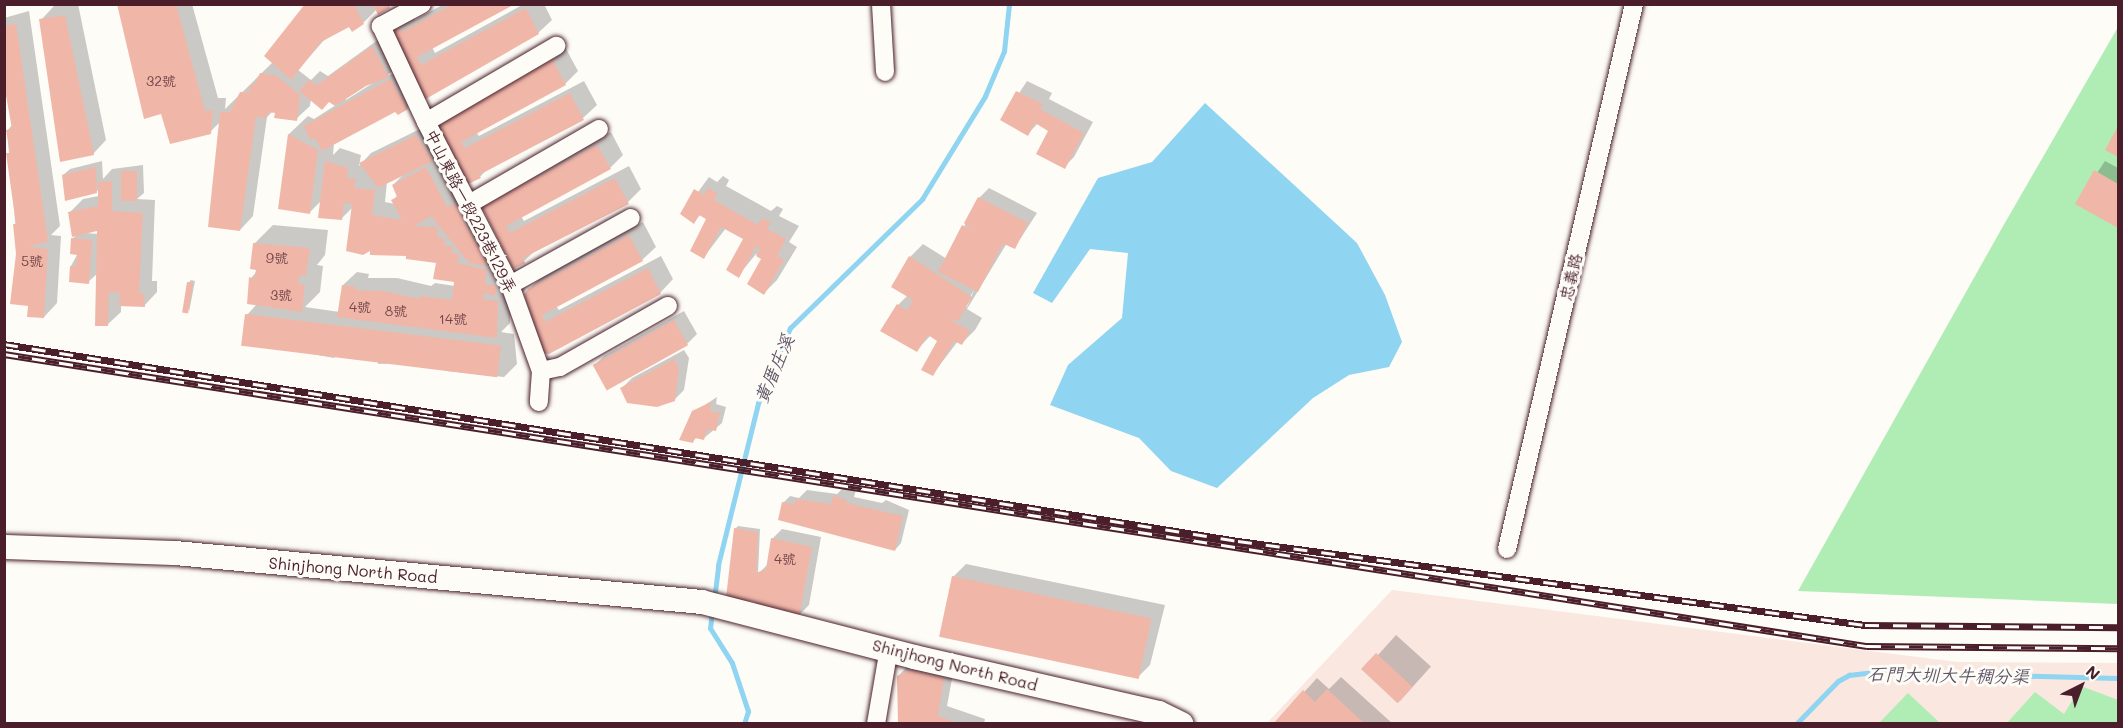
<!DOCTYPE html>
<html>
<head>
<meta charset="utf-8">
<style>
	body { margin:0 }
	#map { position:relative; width:2123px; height:728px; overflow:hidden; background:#fdfcf7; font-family:Mali,"LXGW WenKai TC",sans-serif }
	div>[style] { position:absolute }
	.built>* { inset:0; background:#f9e7e0 }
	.green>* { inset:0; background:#afedb4 }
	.water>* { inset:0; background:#8fd4f1 }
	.shadow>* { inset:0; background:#0003; transform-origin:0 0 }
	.stream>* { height:5px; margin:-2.5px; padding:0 2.5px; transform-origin:2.5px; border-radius:2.5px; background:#8fd4f1 }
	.building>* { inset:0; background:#f0b7a9; transform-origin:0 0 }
	.roads { filter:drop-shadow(0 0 2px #4a1f2b) drop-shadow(0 0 2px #4a1f2b) }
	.street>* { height:18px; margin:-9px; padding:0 9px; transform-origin:9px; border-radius:9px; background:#fdfcf7 }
	.secondary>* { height:24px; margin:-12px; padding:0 12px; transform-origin:12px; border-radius:12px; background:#fdfcf7 }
	.rail>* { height:7px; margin-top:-3.5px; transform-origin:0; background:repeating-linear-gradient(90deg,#fdfcf7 0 14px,#4a1f2b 0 28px); box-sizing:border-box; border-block:2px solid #4a1f2b }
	span { translate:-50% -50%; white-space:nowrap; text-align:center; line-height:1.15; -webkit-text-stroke:6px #fdfcf7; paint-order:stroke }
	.number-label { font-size:14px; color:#74454a }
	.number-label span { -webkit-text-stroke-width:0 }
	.street-label { font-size:16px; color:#4a1f2b }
	.water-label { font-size:18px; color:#5f5566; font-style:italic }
	.frame { position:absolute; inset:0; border:6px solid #4a1f2b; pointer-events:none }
	.north { position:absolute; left:2051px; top:656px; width:60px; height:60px; -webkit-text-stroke:4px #fdfcf7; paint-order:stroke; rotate:42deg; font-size:16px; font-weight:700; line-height:24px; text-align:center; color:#4a1f2b }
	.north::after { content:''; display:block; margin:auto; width:21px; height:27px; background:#4a1f2b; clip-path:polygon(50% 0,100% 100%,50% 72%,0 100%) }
</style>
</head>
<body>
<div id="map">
	<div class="built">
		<div style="clip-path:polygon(1392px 590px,1957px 662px,2118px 663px,2118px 723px,1266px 724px)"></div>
	</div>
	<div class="green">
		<div style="clip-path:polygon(2118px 27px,2118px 604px,1798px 591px,2002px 228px)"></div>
		<div style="clip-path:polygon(2081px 686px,2118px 700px,2118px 723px,2007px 723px,2035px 692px,2064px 714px)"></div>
		<div style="clip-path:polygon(1908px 693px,1940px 723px,1879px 723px)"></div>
	</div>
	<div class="water">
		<div style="clip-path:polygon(1205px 103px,1357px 243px,1385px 295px,1402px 342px,1389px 367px,1349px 375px,1313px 398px,1217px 488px,1171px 471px,1139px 438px,1050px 405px,1068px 365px,1122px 318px,1128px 253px,1090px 249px,1052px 303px,1033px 293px,1098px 178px,1152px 162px)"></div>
	</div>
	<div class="shadow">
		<div style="clip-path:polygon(78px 4px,106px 140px,93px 154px,41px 20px,54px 6px)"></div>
		<div style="clip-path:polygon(evenodd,118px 4px,192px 4px,218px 98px,226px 98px,225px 109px,273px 62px,307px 4px,393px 4px,379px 13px,377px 9px,363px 23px,350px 25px,325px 39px,298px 70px,311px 80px,320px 71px,328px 76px,382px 37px,398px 66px,387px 76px,400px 70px,417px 98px,407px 108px,395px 111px,334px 143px,333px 155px,340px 148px,361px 155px,359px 166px,371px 153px,426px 126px,511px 288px,510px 323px,501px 332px,514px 334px,517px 364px,504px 377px,447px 371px,447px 367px,413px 367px,413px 363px,378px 364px,378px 359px,338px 354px,334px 358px,258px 344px,247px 315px,257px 304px,251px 278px,259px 269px,254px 244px,273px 225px,328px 230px,325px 255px,317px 265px,323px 266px,320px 292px,305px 307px,340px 312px,343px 285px,357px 272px,369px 274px,368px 278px,397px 278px,431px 286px,435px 283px,455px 286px,456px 281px,437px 261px,407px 254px,353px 207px,342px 218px,322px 200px,309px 213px,279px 208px,289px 134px,308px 116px,314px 119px,336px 105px,329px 100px,311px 98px,310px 106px,296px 119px,273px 111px,267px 117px,253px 216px,240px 230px,220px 122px,210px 132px,162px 112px,118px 4px,381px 78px,346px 100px,345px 98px,365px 84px,381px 78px,118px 4px,407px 171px,393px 185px,398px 195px,393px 200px,395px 204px,385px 202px,387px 182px,407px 171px)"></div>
		<div style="clip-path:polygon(444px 4px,512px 4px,432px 47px,435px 53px,524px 4px,544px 4px,552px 20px,538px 33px,424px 98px,391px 34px,404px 21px,414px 16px,415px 20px)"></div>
		<div style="clip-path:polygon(29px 11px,60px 226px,51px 235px,61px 236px,57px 303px,44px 317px,29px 305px,18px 254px,7px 131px,12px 125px,4px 83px,4px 18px)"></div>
		<div style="clip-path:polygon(565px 47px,578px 71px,565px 84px,476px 132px,479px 136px,584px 81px,597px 105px,583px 118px,489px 167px,480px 177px,439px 124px,456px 107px)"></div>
		<div style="clip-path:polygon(1027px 81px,1052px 93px,1049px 99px,1093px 122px,1074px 157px,1064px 167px,1050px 130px,1038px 123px,1028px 134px,1002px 119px)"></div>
		<div style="clip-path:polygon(611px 132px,623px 155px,610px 168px,521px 216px,524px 221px,629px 166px,641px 189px,628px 202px,536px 250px,524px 261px,480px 202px)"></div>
		<div style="clip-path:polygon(evenodd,102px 161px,103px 179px,112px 169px,143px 165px,144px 193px,137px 199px,155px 200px,152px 281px,157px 281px,157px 292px,144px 306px,121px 304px,121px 312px,107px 325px,98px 273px,88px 282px,71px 266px,78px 253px,72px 239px,78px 234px,69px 213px,83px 199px,99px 196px,99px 189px,96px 192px,63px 175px,70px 169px,102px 161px,99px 229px,99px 234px,84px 233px,99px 229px)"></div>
		<div style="clip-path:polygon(2105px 161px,2118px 168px,2118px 226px,2077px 203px)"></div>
		<div style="clip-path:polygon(723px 176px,729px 180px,726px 186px,771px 211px,777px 206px,783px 209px,779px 216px,799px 226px,789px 242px,797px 247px,777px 280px,764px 293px,763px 258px,756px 254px,738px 276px,745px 239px,726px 228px,704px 257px,708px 219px,701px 214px,694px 222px,682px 214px,709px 177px,717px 182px)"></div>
		<div style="clip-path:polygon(evenodd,989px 188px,1037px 213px,1015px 247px,1007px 243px,967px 309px,982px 318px,975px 330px,962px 343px,958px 341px,933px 374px,939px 341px,931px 335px,917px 350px,898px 305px,908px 295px,910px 257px,923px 244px,947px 259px,979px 198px,989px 188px,974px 290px,967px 307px,964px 307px,974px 290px)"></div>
		<div style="clip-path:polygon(643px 222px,656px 247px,642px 260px,556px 306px,559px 310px,661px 256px,673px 279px,660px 293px,549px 353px,529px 289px,543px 276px)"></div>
		<div style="clip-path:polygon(191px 280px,195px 281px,189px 312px,188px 283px)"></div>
		<div style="clip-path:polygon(684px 311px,697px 334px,687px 344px,594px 366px,604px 356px)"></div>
		<div style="clip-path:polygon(684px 350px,689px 358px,684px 390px,674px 400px,622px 388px,632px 378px)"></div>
		<div style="clip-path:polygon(717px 397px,716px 404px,726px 407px,722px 423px,704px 438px,697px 437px,692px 442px,694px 412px)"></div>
		<div style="clip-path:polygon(845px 486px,856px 490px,854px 497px,882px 503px,886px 500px,909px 510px,901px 543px,895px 550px,783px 503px,790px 496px,799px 498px,807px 490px,837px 494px)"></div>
		<div style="clip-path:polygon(738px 526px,760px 529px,758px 574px,768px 564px,772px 539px,782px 529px,821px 537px,809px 605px,799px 615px,756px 606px,735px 529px)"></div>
		<div style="clip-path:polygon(966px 564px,1165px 605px,1150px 665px,1137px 678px,953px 577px)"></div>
		<div style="left:1396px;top:635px;width:47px;height:47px;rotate:42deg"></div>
		<div style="clip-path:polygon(908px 666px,954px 668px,947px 706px,985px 719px,984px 724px,899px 724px,898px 676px)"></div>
		<div style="clip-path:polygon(1341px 677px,1393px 724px,1275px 724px,1317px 678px,1329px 689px)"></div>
	</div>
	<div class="stream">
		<div style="left:714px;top:600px;width:35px;rotate:-83deg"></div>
		<div style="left:718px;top:565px;width:167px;rotate:-76.1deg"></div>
		<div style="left:758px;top:403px;width:82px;rotate:-66.9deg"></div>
		<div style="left:790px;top:328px;width:185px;rotate:-44.3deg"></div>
		<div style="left:922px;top:199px;width:121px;rotate:-58.5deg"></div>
		<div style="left:985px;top:96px;width:49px;rotate:-67.1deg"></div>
		<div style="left:1004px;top:51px;width:47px;rotate:-83.9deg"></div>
		<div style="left:712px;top:612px;width:16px;rotate:97deg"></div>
		<div style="left:710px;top:628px;width:41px;rotate:57.8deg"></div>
		<div style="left:732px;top:663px;width:51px;rotate:71.6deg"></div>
		<div style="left:748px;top:711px;width:14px;rotate:107deg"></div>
		<div style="left:1796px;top:724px;width:60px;rotate:-45.7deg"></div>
		<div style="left:1838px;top:681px;width:13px;rotate:-29deg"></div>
		<div style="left:1849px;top:675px;width:25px;rotate:-7deg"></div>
		<div style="left:1874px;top:672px;width:244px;rotate:1.4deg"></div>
	</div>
	<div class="building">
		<div style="clip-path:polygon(117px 4px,176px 4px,205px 111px,213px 110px,211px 134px,170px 144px,161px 114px,144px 119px)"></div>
		<div style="clip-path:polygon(305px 4px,354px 4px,364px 24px,352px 32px,349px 27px,321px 42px,291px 80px,264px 56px)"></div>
		<div style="clip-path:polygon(373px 4px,389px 4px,390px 8px,378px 15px)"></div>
		<div style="clip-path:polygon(453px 4px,515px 4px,417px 57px,421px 65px,526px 8px,539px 34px,424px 100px,396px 39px,389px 34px,400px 28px,402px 32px)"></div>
		<div style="clip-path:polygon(65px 15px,94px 155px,60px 162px,39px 19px)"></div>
		<div style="clip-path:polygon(16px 24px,48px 241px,29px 247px,48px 249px,44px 318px,27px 317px,28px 306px,10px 304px,16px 254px,13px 224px,16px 224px,6px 153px,10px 153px,6px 130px,12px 129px,4px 84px,4px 26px)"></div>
		<div style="clip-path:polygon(372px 46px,389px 77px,366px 86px,335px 106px,329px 102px,322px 110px,299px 91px,309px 80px,317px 85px)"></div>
		<div style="clip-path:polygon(552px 59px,566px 85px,461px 142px,465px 148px,570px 93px,584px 120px,479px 175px,481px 178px,468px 184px,437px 124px)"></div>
		<div style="clip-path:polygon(260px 73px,277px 76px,300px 95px,297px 121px,274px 118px,275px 113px,268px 112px,267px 118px,256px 117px,240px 231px,208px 227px,220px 112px,230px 112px,240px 92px,249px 93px,250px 85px,254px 85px)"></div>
		<div style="clip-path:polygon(390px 79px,408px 109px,398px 115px,395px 112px,322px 151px,315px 138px,310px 140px,304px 126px)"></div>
		<div style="clip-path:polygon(1016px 91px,1043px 104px,1040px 109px,1084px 133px,1065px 169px,1036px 154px,1048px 131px,1035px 123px,1028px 136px,1000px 120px)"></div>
		<div style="clip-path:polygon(2118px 126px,2118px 157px,2105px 150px)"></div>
		<div style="clip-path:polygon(288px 134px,318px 150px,310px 214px,278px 209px)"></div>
		<div style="clip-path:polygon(416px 135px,433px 161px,378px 188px,359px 163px)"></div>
		<div style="clip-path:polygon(597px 145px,611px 169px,506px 226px,510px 233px,615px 178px,629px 204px,523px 258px,525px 263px,513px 269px,479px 202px,492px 201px)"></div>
		<div style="clip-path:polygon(325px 161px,348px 168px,347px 178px,356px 179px,354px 188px,375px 190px,372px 215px,402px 220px,391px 200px,397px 197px,392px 185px,426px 167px,447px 207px,455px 204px,488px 266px,469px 263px,431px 216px,414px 226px,438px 227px,437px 237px,445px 239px,444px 245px,453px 247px,452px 253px,460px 255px,457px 263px,487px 270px,485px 284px,497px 286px,495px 296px,484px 293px,483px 299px,498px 301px,497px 338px,337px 317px,342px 285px,356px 287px,356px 290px,383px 291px,419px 299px,420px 296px,452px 300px,454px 282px,433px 279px,436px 263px,406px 259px,406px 256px,370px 255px,370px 251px,363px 255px,346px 251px,352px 204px,344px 203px,342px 220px,318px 218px)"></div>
		<div style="clip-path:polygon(96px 167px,97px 193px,65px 201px,62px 175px)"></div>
		<div style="clip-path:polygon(2094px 170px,2118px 184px,2118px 228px,2075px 204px)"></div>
		<div style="left:121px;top:171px;width:16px;height:30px"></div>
		<div style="clip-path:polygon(112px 181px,112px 211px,143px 213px,139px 293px,144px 294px,145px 307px,119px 306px,120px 293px,109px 292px,108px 326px,95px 326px,97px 231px,72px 237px,68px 212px,98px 206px,98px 182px)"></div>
		<div style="clip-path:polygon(708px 188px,717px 193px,714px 200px,758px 225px,762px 218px,771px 222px,767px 229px,786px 239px,777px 256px,784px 260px,764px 295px,747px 284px,761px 259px,756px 256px,760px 249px,756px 246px,739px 278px,726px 270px,743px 239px,721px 227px,704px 259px,690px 251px,706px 219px,699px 215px,694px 224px,680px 214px,694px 189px,704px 195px)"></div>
		<div style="clip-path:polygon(978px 197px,1028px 223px,1015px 249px,1004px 244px,1001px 247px,978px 292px,938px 272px,962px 225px,971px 230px,964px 223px)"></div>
		<div style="clip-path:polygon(629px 235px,643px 261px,542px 315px,545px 322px,648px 268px,661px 294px,549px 354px,544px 353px,524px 295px,528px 289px)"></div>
		<div style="clip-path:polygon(71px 238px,92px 240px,89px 284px,69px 282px,70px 266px,76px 266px,77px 255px,70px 254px)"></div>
		<div style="clip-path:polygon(253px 243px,310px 248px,306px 276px,300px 275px,298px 284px,305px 285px,302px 312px,247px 304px,249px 277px,254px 279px,256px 270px,250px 269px)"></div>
		<div style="clip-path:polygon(909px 256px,972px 297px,958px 321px,949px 319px,970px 331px,962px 345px,954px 341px,933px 376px,921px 370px,937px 341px,928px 335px,917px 352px,880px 331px,897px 304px,907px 311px,913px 300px,891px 287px)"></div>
		<div style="left:187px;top:282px;width:6px;height:31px;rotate:9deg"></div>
		<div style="left:245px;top:314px;width:258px;height:32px;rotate:7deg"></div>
		<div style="left:674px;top:320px;width:29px;height:93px;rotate:61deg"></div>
		<div style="clip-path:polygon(674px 359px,679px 368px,675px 401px,657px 407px,627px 403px,620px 388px)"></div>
		<div style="clip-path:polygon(711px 402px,710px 411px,720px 413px,716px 431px,707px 429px,704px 440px,695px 438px,693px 443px,679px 440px,692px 411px)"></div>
		<div style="clip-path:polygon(833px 496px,847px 500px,846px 503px,903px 516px,895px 551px,778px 520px,782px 502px,794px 504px,796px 499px,831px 504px)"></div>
		<div style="clip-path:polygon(734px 528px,758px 532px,756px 573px,766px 569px,771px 538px,812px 547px,799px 617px,755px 607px,755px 602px,726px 598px)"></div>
		<div style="left:952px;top:576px;width:204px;height:62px;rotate:12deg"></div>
		<div style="left:1376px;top:653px;width:50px;height:22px;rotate:43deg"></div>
		<div style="clip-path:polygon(911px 670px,944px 678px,938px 716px,959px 724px,898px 724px,897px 676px)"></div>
		<div style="clip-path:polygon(1327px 689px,1365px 724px,1273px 724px,1303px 690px,1315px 702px)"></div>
	</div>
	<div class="roads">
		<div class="street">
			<div style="left:422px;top:4px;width:47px;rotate:151.8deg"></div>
			<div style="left:381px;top:26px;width:106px;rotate:64.9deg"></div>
			<div style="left:426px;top:122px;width:183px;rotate:62.7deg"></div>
			<div style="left:510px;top:285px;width:91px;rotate:70.2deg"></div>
			<div style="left:541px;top:371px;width:31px;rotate:94deg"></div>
			<div style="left:881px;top:4px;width:68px;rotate:86.6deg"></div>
			<div style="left:426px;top:122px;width:151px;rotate:-30.3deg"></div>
			<div style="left:469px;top:204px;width:150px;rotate:-30deg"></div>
			<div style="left:510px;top:285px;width:138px;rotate:-29deg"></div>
			<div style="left:541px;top:371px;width:19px;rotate:-12deg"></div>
			<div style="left:560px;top:367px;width:124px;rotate:-29.5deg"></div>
			<div style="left:1507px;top:549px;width:560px;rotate:-76.88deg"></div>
			<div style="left:876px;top:724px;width:77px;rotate:-80.3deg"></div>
		</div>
		<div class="secondary">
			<div style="left:4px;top:547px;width:171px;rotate:2deg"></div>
			<div style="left:175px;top:553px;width:529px;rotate:5.31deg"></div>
			<div style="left:702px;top:602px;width:219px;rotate:14.5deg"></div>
			<div style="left:914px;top:657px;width:251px;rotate:12.9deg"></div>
			<div style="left:1159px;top:713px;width:25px;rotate:26deg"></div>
		</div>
	</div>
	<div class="rail">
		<div style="left:4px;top:344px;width:1250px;rotate:9.07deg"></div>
		<div style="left:1238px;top:541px;width:633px;rotate:7.63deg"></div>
		<div style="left:1865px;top:625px;width:253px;rotate:0.5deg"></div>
		<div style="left:4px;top:354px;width:1886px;rotate:8.91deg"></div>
		<div style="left:1867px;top:646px;width:251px;rotate:0.5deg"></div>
	</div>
	<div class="number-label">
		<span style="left:161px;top:81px">32號</span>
		<span style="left:277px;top:258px">9號</span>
		<span style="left:32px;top:261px">5號</span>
		<span style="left:281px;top:295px">3號</span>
		<span style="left:360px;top:307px">4號</span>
		<span style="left:396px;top:311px">8號</span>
		<span style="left:453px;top:319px">14號</span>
		<span style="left:785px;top:559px">4號</span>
	</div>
	<div class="street-label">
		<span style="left:471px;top:211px;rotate:63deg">中山東路一段223巷129弄</span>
		<span style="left:1571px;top:277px;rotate:-77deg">忠義路</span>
		<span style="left:353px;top:570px;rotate:5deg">Shinjhong North Road</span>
		<span style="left:955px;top:665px;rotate:14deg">Shinjhong North Road</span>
	</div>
	<div class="water-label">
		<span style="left:774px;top:369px;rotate:-67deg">黃厝庄溪</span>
		<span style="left:1948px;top:675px;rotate:1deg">石門大圳大牛稠分渠</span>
	</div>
	<div class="frame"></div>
	<div class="north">N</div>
</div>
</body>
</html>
